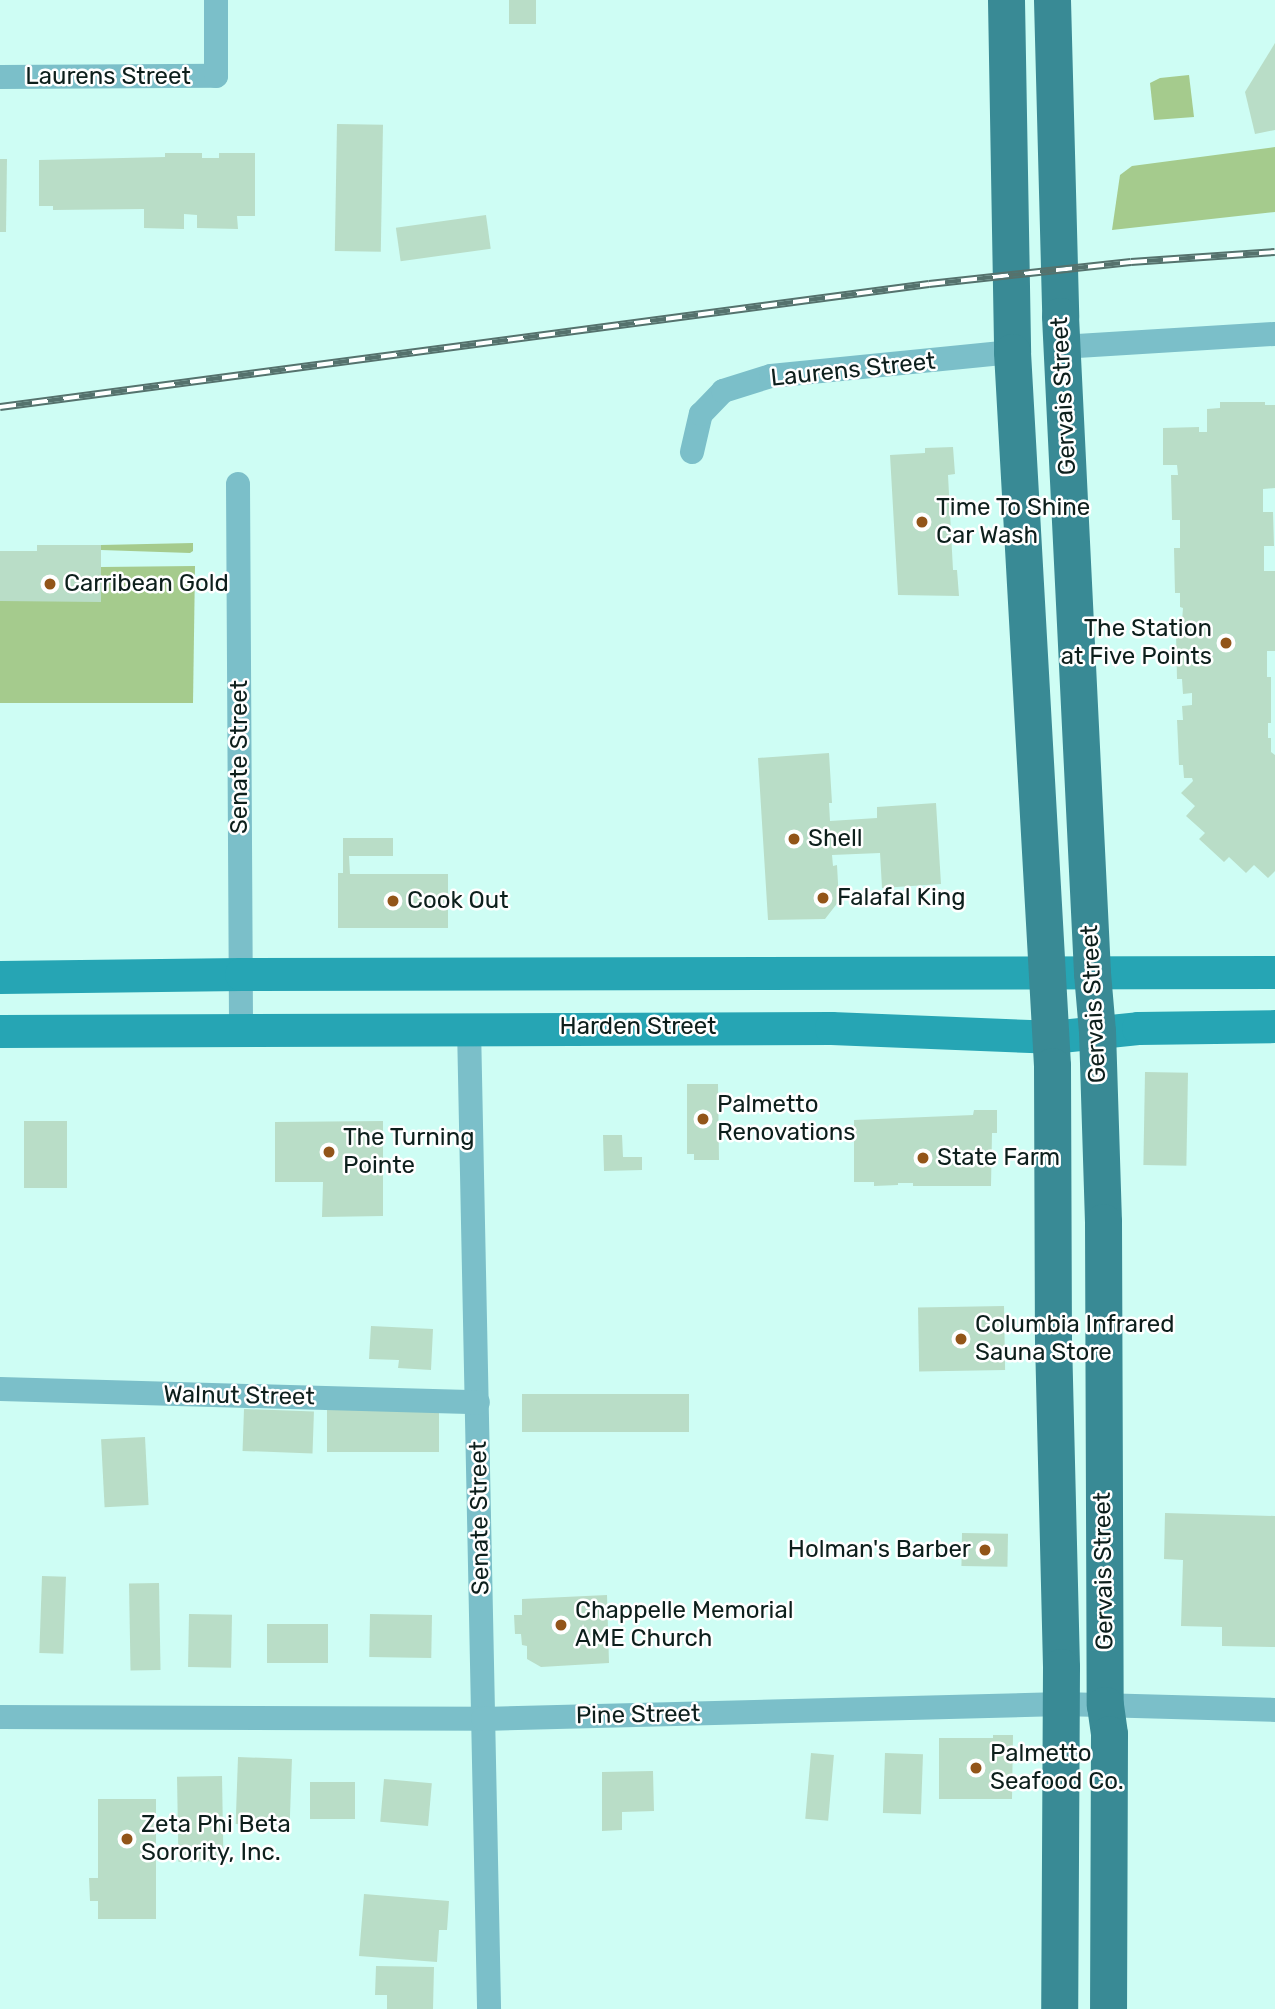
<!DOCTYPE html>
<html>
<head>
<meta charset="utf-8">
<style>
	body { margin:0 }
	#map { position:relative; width:1275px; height:2009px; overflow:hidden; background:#cefdf4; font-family:Rubik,sans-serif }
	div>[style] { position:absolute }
	.green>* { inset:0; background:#a5cb8d }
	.building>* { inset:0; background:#b9ddc7; transform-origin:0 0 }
	.street>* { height:24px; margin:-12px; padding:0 12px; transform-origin:12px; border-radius:12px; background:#7bbfc9 }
	.secondary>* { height:33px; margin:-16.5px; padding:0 16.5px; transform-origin:16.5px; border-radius:16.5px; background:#26a5b4 }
	.primary>* { height:37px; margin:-18.5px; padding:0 18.5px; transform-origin:18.5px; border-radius:18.5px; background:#398a95 }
	.rail>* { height:8px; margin-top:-4px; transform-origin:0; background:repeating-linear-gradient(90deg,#fff 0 16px,#55726d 0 32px); box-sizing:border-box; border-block:2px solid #55726d }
	.dots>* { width:19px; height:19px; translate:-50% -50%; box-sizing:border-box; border:4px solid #fff; border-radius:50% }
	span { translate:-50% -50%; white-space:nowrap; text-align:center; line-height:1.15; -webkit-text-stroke:5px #fff; paint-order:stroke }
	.street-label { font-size:24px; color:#0d1f1c }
	.poi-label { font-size:24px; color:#0d1f1c }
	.left { translate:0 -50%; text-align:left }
	.right { translate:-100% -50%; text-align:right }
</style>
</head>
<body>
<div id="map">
	<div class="green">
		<div style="clip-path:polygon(1189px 75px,1194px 117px,1154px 120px,1150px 83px,1160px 78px)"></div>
		<div style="clip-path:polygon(1275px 147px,1275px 212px,1112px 230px,1120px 175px,1132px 166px)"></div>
		<div style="clip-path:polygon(193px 543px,193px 551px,190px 553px,101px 550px,101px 545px)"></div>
		<div style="clip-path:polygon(195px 566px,193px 703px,0 703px,0 601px,101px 567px)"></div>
	</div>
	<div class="building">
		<div style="left:509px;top:0;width:27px;height:24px"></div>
		<div style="clip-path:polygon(1275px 43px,1275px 130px,1255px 134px,1245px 92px)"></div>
		<div style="left:337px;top:124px;width:46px;height:127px;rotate:1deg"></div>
		<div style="clip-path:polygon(165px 153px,202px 153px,202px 158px,219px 158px,219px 153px,255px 153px,255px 216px,237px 216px,238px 229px,197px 228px,197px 215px,184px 214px,184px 229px,144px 228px,144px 209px,53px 210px,53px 206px,39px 206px,39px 160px,165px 157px)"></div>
		<div style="clip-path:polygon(0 159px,7px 159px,6px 232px,0 232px)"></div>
		<div style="left:486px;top:215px;width:34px;height:91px;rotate:82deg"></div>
		<div style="clip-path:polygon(1220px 402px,1265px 402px,1265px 405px,1275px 405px,1275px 488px,1263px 489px,1263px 512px,1273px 512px,1274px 546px,1264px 546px,1264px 571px,1275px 571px,1275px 651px,1267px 651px,1267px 677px,1271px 677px,1271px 723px,1268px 723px,1268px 738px,1271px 738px,1271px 752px,1275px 755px,1275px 871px,1268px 878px,1254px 865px,1246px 873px,1229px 857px,1224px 862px,1199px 839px,1205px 833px,1186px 816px,1195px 806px,1181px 793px,1193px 781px,1192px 778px,1184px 778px,1183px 765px,1179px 765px,1177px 720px,1183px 720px,1182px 706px,1192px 705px,1192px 693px,1183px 694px,1182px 679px,1177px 679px,1176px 634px,1181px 634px,1183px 608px,1180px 607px,1180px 593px,1175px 593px,1174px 548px,1180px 548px,1180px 520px,1172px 520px,1171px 475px,1178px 475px,1177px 465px,1163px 465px,1163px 428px,1199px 427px,1199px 432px,1207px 432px,1207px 409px,1220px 408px)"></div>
		<div style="clip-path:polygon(953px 447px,955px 474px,948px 475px,953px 570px,957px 570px,959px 596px,898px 595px,890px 455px,925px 453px,925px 448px)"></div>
		<div style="clip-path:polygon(37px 545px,101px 545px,101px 602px,0 601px,0 551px,37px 551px)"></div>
		<div style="clip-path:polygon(829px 753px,832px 803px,829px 803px,830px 821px,877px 818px,877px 807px,936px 803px,941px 884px,882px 888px,880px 853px,832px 855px,833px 866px,837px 865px,839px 901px,825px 919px,768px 920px,758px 758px)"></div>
		<div style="clip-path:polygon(343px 838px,393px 838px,393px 856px,349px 856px,350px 874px,448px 874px,448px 928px,338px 928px,338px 873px,343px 873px)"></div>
		<div style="left:1145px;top:1072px;width:43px;height:93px;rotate:1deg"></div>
		<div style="clip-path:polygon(687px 1084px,718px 1084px,719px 1160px,694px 1160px,694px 1154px,687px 1154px)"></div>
		<div style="clip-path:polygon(974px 1110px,997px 1110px,997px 1133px,992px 1133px,991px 1186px,913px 1186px,913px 1183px,898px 1183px,898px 1185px,874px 1186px,874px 1182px,854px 1182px,854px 1120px,973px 1115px)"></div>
		<div style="left:24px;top:1121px;width:43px;height:67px"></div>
		<div style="clip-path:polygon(383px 1121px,383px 1216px,322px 1217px,323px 1182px,275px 1182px,275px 1122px)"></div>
		<div style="clip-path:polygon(603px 1135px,622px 1135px,623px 1157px,642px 1157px,642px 1170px,604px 1171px)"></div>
		<div style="left:1004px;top:1306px;width:64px;height:86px;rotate:89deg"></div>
		<div style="clip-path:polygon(371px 1326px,433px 1329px,431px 1370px,398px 1368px,399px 1360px,369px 1359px)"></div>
		<div style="left:689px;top:1394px;width:38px;height:167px;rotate:90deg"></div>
		<div style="left:244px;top:1409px;width:70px;height:42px;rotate:2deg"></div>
		<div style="left:439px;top:1410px;width:42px;height:112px;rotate:90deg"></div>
		<div style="left:145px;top:1437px;width:68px;height:44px;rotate:87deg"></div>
		<div style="clip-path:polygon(1165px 1513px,1275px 1516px,1275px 1647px,1222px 1646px,1222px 1627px,1181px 1626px,1183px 1560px,1164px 1559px)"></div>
		<div style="left:962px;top:1533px;width:46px;height:33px;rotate:1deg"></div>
		<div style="left:42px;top:1576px;width:24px;height:77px;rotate:2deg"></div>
		<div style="left:159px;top:1583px;width:87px;height:30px;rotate:89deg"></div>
		<div style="clip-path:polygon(607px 1595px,609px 1663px,541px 1667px,527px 1659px,527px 1646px,522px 1645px,521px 1634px,515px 1634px,514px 1615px,522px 1615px,522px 1599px)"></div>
		<div style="left:189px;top:1614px;width:43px;height:53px;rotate:1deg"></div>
		<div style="left:370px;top:1614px;width:62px;height:43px;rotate:1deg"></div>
		<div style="left:328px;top:1624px;width:39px;height:61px;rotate:90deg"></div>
		<div style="clip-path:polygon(993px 1735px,1013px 1735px,1012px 1799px,939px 1799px,939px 1738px,993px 1738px)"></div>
		<div style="left:811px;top:1753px;width:23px;height:66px;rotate:5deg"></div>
		<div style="left:885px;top:1753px;width:38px;height:60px;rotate:2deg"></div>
		<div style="left:238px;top:1757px;width:54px;height:67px;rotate:2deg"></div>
		<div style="clip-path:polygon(653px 1771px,654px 1811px,622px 1812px,622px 1830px,602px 1831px,602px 1772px)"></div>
		<div style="left:222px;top:1776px;width:85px;height:45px;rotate:89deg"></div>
		<div style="left:384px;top:1779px;width:48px;height:43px;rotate:5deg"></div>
		<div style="left:310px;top:1782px;width:45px;height:37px"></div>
		<div style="clip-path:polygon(98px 1799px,156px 1799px,156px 1919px,98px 1919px,98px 1901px,90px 1901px,89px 1878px,98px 1878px)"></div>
		<div style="clip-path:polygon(364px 1894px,449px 1901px,447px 1930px,439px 1930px,437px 1962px,359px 1956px)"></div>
		<div style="clip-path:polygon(376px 1966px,434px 1967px,433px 2009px,387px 2009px,387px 1995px,375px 1995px)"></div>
	</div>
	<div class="street">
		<div style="left:0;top:77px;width:216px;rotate:-0.3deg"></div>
		<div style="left:216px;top:76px;width:76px;rotate:-90deg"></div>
		<div style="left:1061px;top:347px;width:214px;rotate:-3.5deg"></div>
		<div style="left:692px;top:452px;width:39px;rotate:-77deg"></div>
		<div style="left:701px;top:414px;width:32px;rotate:-46deg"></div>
		<div style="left:723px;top:391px;width:50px;rotate:-17.4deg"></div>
		<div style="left:771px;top:376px;width:242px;rotate:-5.7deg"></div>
		<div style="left:238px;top:484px;width:545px;rotate:89.68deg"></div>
		<div style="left:469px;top:1027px;width:982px;rotate:88.83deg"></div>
		<div style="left:0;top:1389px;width:478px;rotate:1.6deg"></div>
		<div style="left:0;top:1717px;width:483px;rotate:0.2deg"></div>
		<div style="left:483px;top:1719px;width:579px;rotate:-1.48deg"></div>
		<div style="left:1062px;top:1704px;width:213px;rotate:1.6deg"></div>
	</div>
	<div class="secondary">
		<div style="left:0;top:977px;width:241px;rotate:-0.7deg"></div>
		<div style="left:241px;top:974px;width:1034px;rotate:-0.11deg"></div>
		<div style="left:0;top:1031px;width:831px;rotate:-0.21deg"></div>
		<div style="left:831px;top:1028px;width:220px;rotate:2.3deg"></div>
		<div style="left:1051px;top:1037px;width:87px;rotate:-5.9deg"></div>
		<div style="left:1138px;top:1028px;width:137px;rotate:-0.8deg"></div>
	</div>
	<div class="primary">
		<div style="left:1006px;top:0;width:352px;rotate:89deg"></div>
		<div style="left:1012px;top:352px;width:715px;rotate:86.79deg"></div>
		<div style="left:1052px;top:1066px;width:273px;rotate:89.8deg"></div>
		<div style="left:1053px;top:1339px;width:328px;rotate:88.6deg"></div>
		<div style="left:1061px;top:1667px;width:342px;rotate:90.3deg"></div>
		<div style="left:1052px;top:0;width:316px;rotate:88.5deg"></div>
		<div style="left:1060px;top:316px;width:658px;rotate:87.21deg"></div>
		<div style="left:1092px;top:973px;width:58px;rotate:85.1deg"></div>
		<div style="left:1097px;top:1031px;width:191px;rotate:88.2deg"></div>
		<div style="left:1103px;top:1222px;width:483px;rotate:89.8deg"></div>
		<div style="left:1105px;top:1705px;width:29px;rotate:82deg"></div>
		<div style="left:1109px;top:1734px;width:275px;rotate:90.2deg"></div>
	</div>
	<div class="rail">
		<div style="left:0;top:407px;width:937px;rotate:-7.54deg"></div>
		<div style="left:929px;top:284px;width:203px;rotate:-6.2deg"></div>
		<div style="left:1131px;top:262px;width:144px;rotate:-4deg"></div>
	</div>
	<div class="dots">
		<div style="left:922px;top:522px;background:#925519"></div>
		<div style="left:50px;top:584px;background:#925519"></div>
		<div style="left:1226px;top:643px;background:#925519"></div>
		<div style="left:794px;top:839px;background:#925519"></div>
		<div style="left:823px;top:898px;background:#925519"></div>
		<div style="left:393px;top:901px;background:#925519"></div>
		<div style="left:703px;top:1119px;background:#925519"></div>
		<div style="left:329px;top:1152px;background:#925519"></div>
		<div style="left:923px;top:1158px;background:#925519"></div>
		<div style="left:961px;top:1339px;background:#925519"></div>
		<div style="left:985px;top:1550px;background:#925519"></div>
		<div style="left:561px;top:1625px;background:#925519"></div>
		<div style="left:976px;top:1768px;background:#925519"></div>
		<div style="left:127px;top:1839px;background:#925519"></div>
	</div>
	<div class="street-label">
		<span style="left:108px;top:77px">Laurens Street</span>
		<span style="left:853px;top:370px;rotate:-6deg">Laurens Street</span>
		<span style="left:1064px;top:396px;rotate:-93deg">Gervais Street</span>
		<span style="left:240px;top:757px;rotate:-90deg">Senate Street</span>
		<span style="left:1094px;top:1004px;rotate:-93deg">Gervais Street</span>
		<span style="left:638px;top:1027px">Harden Street</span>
		<span style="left:239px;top:1396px;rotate:1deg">Walnut Street</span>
		<span style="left:480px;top:1518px;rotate:-91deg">Senate Street</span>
		<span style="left:1104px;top:1571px;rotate:-91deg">Gervais Street</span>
		<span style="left:638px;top:1715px;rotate:-1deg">Pine Street</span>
	</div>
	<div class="poi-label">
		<span class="left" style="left:936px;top:522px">Time To Shine<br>Car Wash</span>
		<span class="left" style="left:64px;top:584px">Carribean Gold</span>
		<span class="right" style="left:1212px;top:643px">The Station<br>at Five Points</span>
		<span class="left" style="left:808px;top:839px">Shell</span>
		<span class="left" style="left:837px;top:898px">Falafal King</span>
		<span class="left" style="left:407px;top:901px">Cook Out</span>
		<span class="left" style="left:717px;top:1119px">Palmetto<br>Renovations</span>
		<span class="left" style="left:343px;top:1152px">The Turning<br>Pointe</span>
		<span class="left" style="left:937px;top:1158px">State Farm</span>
		<span class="left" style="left:975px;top:1339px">Columbia Infrared<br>Sauna Store</span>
		<span class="right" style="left:971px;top:1550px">Holman's Barber</span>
		<span class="left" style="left:575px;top:1625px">Chappelle Memorial<br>AME Church</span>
		<span class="left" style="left:990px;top:1768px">Palmetto<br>Seafood Co.</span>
		<span class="left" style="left:141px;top:1839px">Zeta Phi Beta<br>Sorority, Inc.</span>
	</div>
</div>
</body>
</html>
